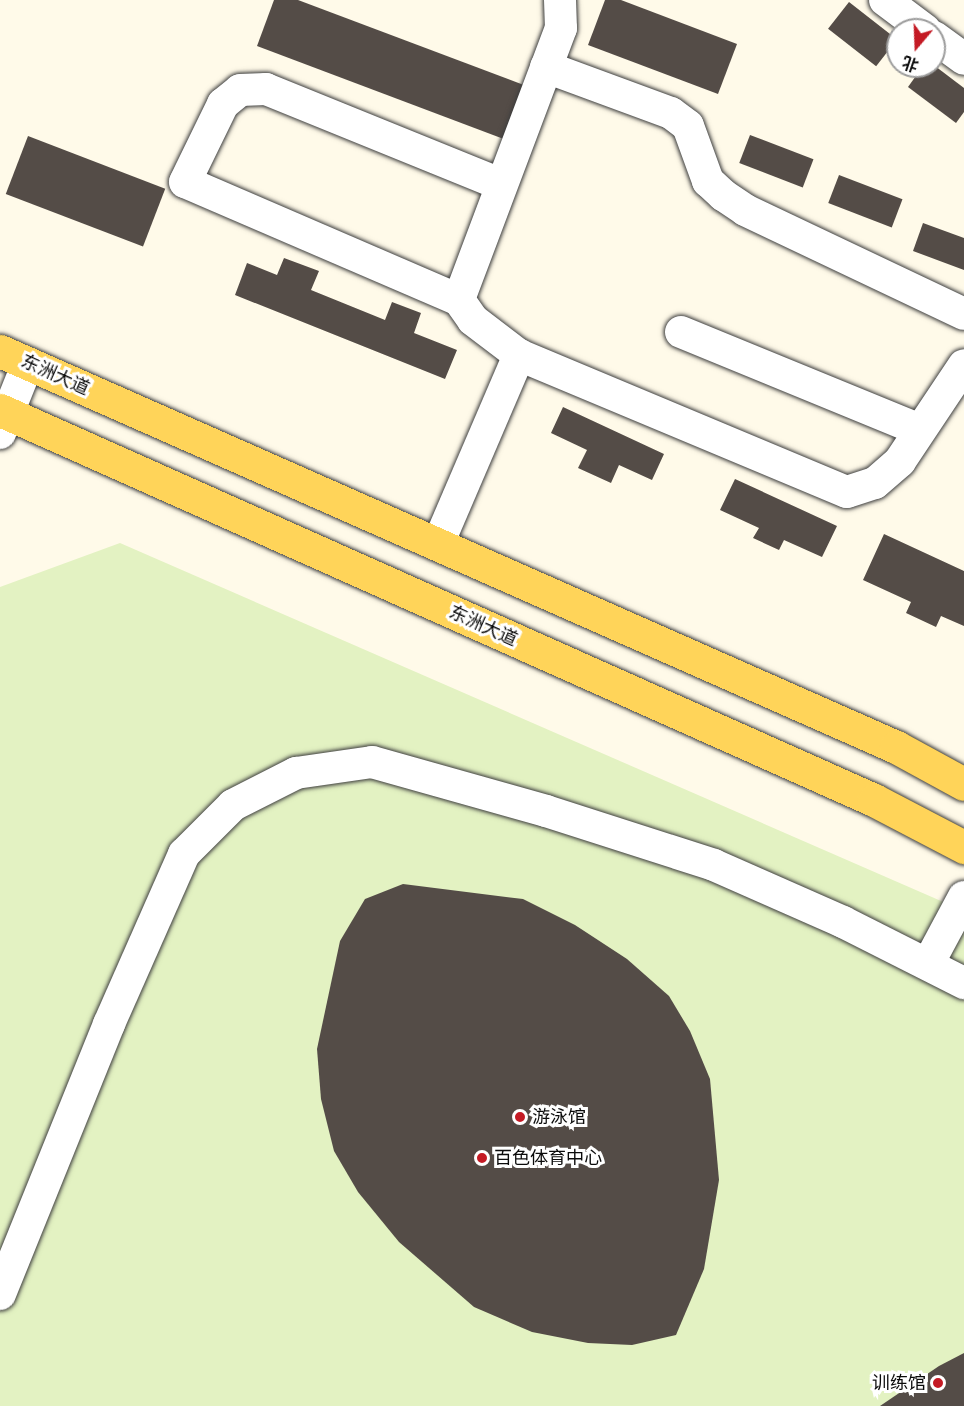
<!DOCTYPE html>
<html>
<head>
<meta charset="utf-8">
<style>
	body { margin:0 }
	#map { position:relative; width:964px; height:1406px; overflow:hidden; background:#fffae9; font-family:"Roboto Serif","Noto Sans SC",serif }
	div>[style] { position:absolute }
	.pitch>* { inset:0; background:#e3f2c2 }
	.building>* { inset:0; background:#544c47; transform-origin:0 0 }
	.roads { filter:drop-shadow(0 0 2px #3e3e3e) drop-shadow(0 0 2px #3e3e3e) }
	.minor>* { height:32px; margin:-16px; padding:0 16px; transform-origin:16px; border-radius:16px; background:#fff }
	.major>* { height:33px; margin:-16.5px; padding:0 16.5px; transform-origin:16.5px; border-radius:16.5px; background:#ffd459 }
	.dots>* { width:16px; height:16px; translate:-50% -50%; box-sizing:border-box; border:3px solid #fff; border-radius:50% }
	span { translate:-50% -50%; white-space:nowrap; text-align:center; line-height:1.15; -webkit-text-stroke:6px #fff; paint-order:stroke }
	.street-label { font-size:18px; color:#0b0b0b }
	.poi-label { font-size:18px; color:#0b0b0b }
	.left { translate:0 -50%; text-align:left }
	.right { translate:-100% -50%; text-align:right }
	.north { position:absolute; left:886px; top:18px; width:60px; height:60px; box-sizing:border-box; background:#fff; border:2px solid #9d9d9d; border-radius:50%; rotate:199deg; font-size:16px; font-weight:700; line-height:24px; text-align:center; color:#0b0b0b }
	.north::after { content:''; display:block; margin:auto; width:21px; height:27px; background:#c41a24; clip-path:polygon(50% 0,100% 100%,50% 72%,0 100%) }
</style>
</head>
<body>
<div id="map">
	<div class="pitch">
		<div style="clip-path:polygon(120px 543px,964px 911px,964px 1406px,0 1406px,0 587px)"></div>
	</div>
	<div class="building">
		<div style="clip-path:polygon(274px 0,298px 0,529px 87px,509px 141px,257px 46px)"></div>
		<div style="clip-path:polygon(605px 0,621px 0,737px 44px,718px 94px,588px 45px)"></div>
		<div style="left:849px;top:2px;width:61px;height:34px;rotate:38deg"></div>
		<div style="clip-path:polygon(923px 66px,935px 66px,964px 88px,964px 112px,956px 123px,908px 87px)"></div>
		<div style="left:750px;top:135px;width:68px;height:30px;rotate:21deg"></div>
		<div style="left:28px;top:136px;width:147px;height:62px;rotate:21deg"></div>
		<div style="left:839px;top:175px;width:68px;height:30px;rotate:21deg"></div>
		<div style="clip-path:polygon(923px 223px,964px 238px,964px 270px,913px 251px)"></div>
		<div style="clip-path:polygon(284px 258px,319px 271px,311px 290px,385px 320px,392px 302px,421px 313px,414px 333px,457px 350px,445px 379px,235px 295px,247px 263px,277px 275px)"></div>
		<div style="clip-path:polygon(563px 407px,664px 454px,652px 480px,619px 465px,611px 483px,578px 468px,587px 450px,551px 433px)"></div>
		<div style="clip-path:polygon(735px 479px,837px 526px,822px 557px,784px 540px,779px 550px,753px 538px,759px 528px,720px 510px)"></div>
		<div style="clip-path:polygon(884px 534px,964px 571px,964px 626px,941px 616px,936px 627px,906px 613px,911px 602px,863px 580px)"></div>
		<div style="clip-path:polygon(403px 884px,523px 899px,575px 925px,627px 959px,669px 996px,690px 1031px,710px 1079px,719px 1180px,704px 1269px,676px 1335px,632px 1345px,588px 1343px,532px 1332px,474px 1307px,399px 1242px,358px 1192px,334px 1151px,321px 1099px,317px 1049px,340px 941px,365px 899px)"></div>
		<div style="clip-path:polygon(964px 1353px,964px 1406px,880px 1406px,939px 1366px)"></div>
	</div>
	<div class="roads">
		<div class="minor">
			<div style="left:560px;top:0;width:28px;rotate:88deg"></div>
			<div style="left:561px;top:28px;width:290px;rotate:110.6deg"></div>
			<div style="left:459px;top:300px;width:24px;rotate:55deg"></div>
			<div style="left:473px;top:320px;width:58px;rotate:37.3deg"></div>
			<div style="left:519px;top:355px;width:355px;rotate:22.7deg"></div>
			<div style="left:847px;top:492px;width:29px;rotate:-18deg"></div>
			<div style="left:875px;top:483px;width:33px;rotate:-41deg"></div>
			<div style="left:900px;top:461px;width:115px;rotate:-56.3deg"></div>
			<div style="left:885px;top:0;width:50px;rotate:36.9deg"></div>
			<div style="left:934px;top:37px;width:37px;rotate:36deg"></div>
			<div style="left:546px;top:67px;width:133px;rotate:20.2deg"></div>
			<div style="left:671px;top:113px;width:21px;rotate:37deg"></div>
			<div style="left:688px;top:126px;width:59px;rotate:70deg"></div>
			<div style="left:708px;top:181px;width:21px;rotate:43deg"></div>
			<div style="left:723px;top:195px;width:27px;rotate:34deg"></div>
			<div style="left:745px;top:210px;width:242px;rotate:25.4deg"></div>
			<div style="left:459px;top:300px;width:298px;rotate:-156.7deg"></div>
			<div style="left:185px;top:182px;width:87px;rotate:-64deg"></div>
			<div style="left:223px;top:104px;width:22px;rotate:-39deg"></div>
			<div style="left:240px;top:90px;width:26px;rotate:-2deg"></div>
			<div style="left:266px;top:89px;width:253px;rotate:22.1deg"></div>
			<div style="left:681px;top:332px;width:258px;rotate:22.3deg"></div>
			<div style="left:0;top:433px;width:75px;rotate:-68.2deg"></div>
			<div style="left:438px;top:544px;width:206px;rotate:-66.8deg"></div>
			<div style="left:928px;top:964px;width:76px;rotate:-61.8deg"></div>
			<div style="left:0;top:1294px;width:291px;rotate:-68deg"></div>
			<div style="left:109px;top:1024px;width:186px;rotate:-66.2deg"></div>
			<div style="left:184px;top:854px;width:69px;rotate:-45deg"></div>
			<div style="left:233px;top:805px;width:71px;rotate:-26.9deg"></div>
			<div style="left:296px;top:773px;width:77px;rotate:-8.2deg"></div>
			<div style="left:372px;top:762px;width:181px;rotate:15.7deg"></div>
			<div style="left:546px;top:811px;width:176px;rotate:17.8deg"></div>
			<div style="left:714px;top:865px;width:141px;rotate:23.8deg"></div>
			<div style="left:843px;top:922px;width:136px;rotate:26.8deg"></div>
		</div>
		<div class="major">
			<div style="left:0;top:351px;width:980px;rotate:23.84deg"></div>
			<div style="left:896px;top:747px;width:77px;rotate:28.6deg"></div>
			<div style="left:0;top:410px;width:957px;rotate:24.05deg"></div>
			<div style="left:874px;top:800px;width:102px;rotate:27.6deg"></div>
		</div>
	</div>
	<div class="dots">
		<div style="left:520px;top:1117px;background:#c41a24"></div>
		<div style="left:482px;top:1158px;background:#c41a24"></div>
		<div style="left:938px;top:1383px;background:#c41a24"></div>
	</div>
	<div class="street-label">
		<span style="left:55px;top:375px;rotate:24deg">东洲大道</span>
		<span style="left:483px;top:626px;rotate:24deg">东洲大道</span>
	</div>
	<div class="poi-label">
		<span class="left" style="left:532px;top:1117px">游泳馆</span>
		<span class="left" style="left:494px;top:1158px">百色体育中心</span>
		<span class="right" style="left:926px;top:1383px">训练馆</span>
	</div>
	<div class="north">北</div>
</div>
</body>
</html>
